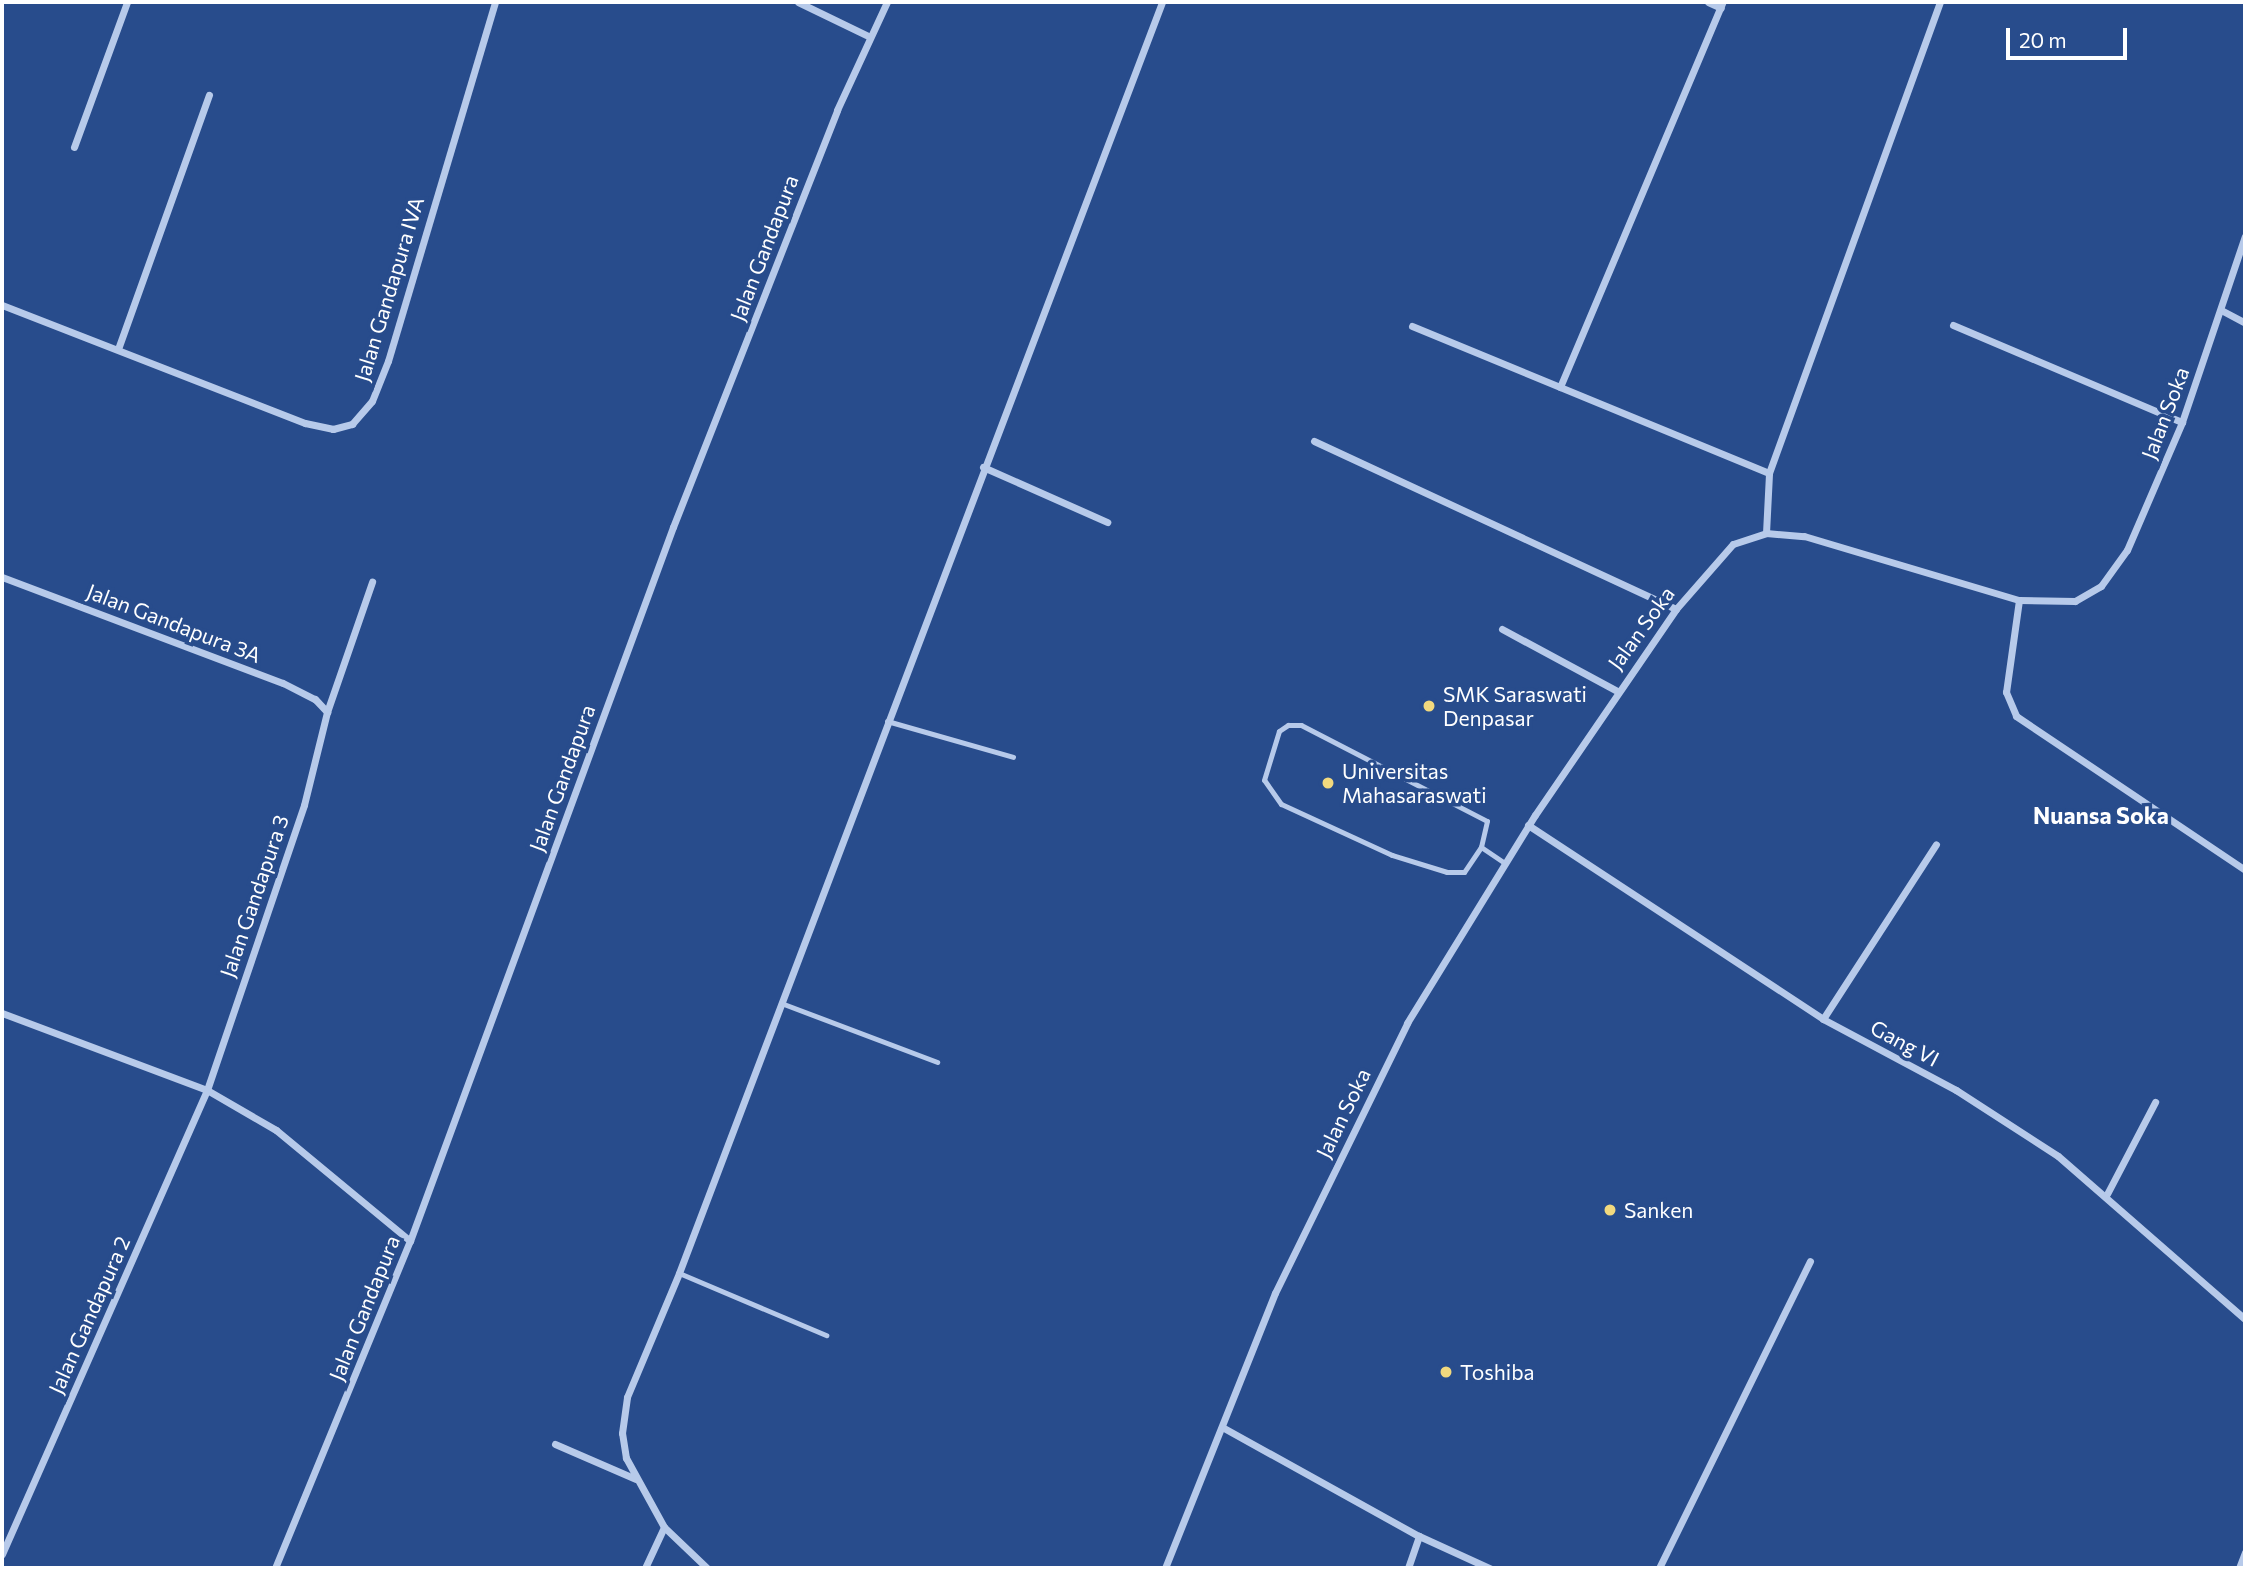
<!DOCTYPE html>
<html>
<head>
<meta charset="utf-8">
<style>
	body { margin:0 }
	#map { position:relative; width:2247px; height:1570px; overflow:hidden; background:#284c8c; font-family:Commissioner,sans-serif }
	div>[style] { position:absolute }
	.lane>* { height:5px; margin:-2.5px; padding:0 2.5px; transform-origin:2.5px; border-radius:2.5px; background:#b7caea }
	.street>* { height:7px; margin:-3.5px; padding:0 3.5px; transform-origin:3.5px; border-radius:3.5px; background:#b7caea }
	.dots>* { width:19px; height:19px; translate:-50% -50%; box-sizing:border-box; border:4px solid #284c8c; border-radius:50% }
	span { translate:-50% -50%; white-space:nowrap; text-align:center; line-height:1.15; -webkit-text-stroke:7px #284c8c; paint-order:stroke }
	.street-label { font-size:21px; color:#fff }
	.poi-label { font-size:21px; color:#fff }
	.left { translate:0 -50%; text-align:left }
	.neighbourhood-label { font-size:23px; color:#fff; font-weight:700 }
	.frame { position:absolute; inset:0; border:4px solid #fff; pointer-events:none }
	.scale { position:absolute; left:2006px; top:28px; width:121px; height:32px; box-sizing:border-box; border:4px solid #fff; border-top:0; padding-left:9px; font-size:21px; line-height:24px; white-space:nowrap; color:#fff; -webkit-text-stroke:5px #284c8c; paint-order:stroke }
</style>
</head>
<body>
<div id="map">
	<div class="lane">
		<div style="left:887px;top:721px;width:131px;rotate:15.9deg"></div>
		<div style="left:1288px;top:725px;width:13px"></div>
		<div style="left:1301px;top:725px;width:209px;rotate:27.3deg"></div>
		<div style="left:1487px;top:821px;width:27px;rotate:103deg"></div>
		<div style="left:1481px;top:847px;width:30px;rotate:124deg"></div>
		<div style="left:1464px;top:872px;width:17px;rotate:180deg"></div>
		<div style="left:1447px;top:872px;width:58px;rotate:-162.8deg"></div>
		<div style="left:1392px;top:855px;width:122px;rotate:-155.3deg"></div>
		<div style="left:1281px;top:804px;width:29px;rotate:-125deg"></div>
		<div style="left:1264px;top:780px;width:51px;rotate:-73deg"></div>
		<div style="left:1279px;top:731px;width:11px;rotate:-34deg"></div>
		<div style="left:1481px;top:847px;width:29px;rotate:34deg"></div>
		<div style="left:781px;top:1003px;width:167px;rotate:20.7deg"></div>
		<div style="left:679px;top:1273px;width:160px;rotate:22.9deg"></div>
	</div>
	<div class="street">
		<div style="left:798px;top:2px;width:80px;rotate:25.9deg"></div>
		<div style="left:1708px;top:2px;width:14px;rotate:25deg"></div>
		<div style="left:74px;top:147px;width:154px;rotate:-69.9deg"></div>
		<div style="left:2px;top:305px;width:325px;rotate:21.3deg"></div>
		<div style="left:305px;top:423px;width:29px;rotate:12deg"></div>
		<div style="left:333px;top:429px;width:20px;rotate:-15deg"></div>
		<div style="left:352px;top:424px;width:30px;rotate:-49deg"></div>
		<div style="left:372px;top:401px;width:43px;rotate:-68.2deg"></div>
		<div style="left:388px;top:361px;width:375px;rotate:-73.4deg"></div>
		<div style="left:2221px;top:310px;width:27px;rotate:28deg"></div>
		<div style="left:1953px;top:325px;width:249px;rotate:23deg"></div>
		<div style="left:1412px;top:326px;width:386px;rotate:22.4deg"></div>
		<div style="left:118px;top:349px;width:270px;rotate:-70.3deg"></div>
		<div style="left:1560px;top:387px;width:418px;rotate:-67.1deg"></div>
		<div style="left:1314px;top:441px;width:399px;rotate:24.9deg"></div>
		<div style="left:983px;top:467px;width:136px;rotate:23.9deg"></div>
		<div style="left:1766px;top:533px;width:60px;rotate:-87.1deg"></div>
		<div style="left:1769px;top:473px;width:501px;rotate:-70.05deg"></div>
		<div style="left:2px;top:577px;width:300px;rotate:20.7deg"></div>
		<div style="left:283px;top:683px;width:36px;rotate:27deg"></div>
		<div style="left:315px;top:699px;width:18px;rotate:47deg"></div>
		<div style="left:2019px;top:600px;width:93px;rotate:98deg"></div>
		<div style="left:2006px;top:692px;width:26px;rotate:67deg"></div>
		<div style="left:2016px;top:716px;width:276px;rotate:33.9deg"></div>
		<div style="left:1502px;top:629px;width:131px;rotate:28.3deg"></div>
		<div style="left:1528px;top:825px;width:353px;rotate:33.3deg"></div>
		<div style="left:1823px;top:1019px;width:151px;rotate:28.1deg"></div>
		<div style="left:1956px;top:1090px;width:121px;rotate:32.9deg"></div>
		<div style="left:2058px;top:1156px;width:248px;rotate:41.1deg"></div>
		<div style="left:2px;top:1013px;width:219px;rotate:20.6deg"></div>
		<div style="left:207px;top:1090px;width:80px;rotate:30.1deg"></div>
		<div style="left:276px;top:1130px;width:174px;rotate:39.6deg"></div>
		<div style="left:1823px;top:1019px;width:208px;rotate:-57.1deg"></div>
		<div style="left:2107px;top:1194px;width:104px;rotate:-62.4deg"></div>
		<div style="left:1222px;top:1427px;width:225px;rotate:29deg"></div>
		<div style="left:1419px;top:1536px;width:77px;rotate:24.6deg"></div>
		<div style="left:555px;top:1444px;width:88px;rotate:23.4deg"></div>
		<div style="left:2px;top:1554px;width:507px;rotate:-66.16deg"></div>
		<div style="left:207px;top:1090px;width:301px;rotate:-71.2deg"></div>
		<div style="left:304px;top:805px;width:96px;rotate:-76.1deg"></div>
		<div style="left:327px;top:712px;width:138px;rotate:-70.9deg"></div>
		<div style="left:275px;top:1568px;width:354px;rotate:-67.6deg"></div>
		<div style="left:410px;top:1241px;width:761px;rotate:-69.78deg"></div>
		<div style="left:673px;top:527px;width:448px;rotate:-68.5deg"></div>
		<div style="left:837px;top:110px;width:119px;rotate:-65.2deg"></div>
		<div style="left:645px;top:1568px;width:45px;rotate:-65.1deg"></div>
		<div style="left:707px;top:1568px;width:59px;rotate:-136.4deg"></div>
		<div style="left:664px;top:1527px;width:79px;rotate:-118.8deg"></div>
		<div style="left:626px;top:1458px;width:25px;rotate:-99deg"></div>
		<div style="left:622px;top:1433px;width:36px;rotate:-82deg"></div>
		<div style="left:627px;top:1397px;width:134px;rotate:-67.2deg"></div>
		<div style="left:679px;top:1273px;width:1360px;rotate:-69.19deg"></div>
		<div style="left:1165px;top:1568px;width:296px;rotate:-68.2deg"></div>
		<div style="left:1275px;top:1293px;width:301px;rotate:-63.9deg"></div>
		<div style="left:1407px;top:1023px;width:244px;rotate:-58.4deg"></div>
		<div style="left:1535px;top:815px;width:250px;rotate:-55.6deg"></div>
		<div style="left:1676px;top:609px;width:86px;rotate:-48.8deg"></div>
		<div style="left:1733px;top:544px;width:35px;rotate:-18deg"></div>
		<div style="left:1766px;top:533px;width:38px;rotate:5deg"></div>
		<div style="left:1804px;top:536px;width:224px;rotate:16.6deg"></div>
		<div style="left:2019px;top:600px;width:56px;rotate:1deg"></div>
		<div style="left:2075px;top:601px;width:30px;rotate:-30deg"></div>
		<div style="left:2101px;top:586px;width:44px;rotate:-54.2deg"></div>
		<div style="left:2127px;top:550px;width:139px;rotate:-66.7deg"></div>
		<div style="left:2182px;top:422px;width:196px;rotate:-71.3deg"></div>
		<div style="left:1408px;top:1568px;width:34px;rotate:-71deg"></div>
		<div style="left:1659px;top:1568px;width:342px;rotate:-63.8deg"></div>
		<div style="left:2239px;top:1568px;width:17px;rotate:-69deg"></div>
	</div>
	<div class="dots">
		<div style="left:1429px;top:706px;background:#f2d97e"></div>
		<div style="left:1328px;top:783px;background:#f2d97e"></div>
		<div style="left:1610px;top:1210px;background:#f2d97e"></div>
		<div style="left:1446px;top:1372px;background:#f2d97e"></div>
	</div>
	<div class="street-label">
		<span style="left:764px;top:248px;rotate:-69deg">Jalan Gandapura</span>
		<span style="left:389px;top:289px;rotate:-73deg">Jalan Gandapura IVA</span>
		<span style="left:2165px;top:413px;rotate:-69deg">Jalan Soka</span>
		<span style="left:174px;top:623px;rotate:21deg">Jalan Gandapura 3A</span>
		<span style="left:1641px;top:628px;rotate:-54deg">Jalan Soka</span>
		<span style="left:562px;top:778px;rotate:-70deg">Jalan Gandapura</span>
		<span style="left:254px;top:896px;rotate:-71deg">Jalan Gandapura 3</span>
		<span style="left:1905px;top:1043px;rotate:28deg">Gang VI</span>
		<span style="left:1343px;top:1113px;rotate:-64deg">Jalan Soka</span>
		<span style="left:364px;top:1308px;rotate:-68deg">Jalan Gandapura</span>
		<span style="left:89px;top:1315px;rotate:-66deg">Jalan Gandapura 2</span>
	</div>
	<div class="poi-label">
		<span class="left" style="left:1443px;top:706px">SMK Saraswati<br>Denpasar</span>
		<span class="left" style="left:1342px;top:783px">Universitas<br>Mahasaraswati</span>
		<span class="left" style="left:1624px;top:1210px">Sanken</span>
		<span class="left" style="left:1460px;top:1372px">Toshiba</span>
	</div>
	<div class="neighbourhood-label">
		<span style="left:2101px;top:815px">Nuansa Soka</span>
	</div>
	<div class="frame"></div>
	<div class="scale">20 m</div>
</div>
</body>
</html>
